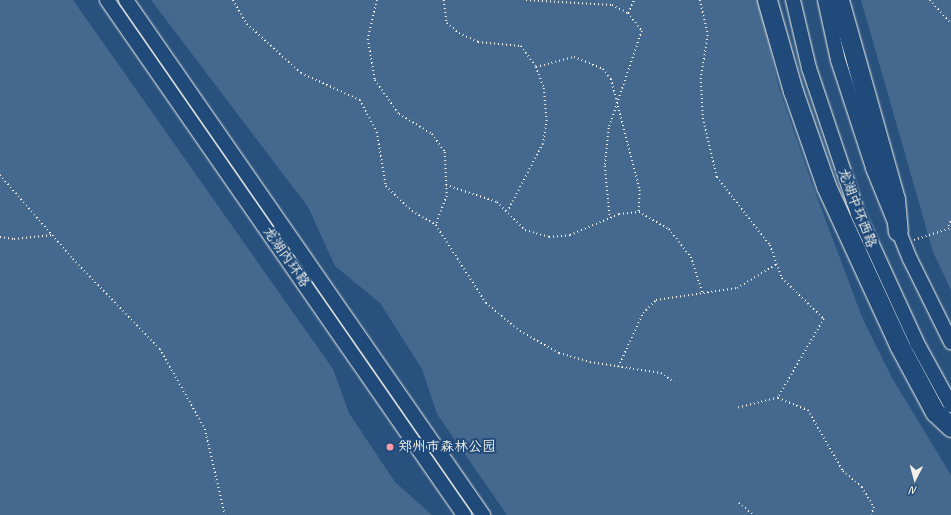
<!DOCTYPE html>
<html>
<head>
<meta charset="utf-8">
<style>
	body { margin:0 }
	#map { position:relative; width:951px; height:515px; overflow:hidden; background:#28517e; font-family:Caveat,"LXGW WenKai TC",sans-serif }
	div>[style] { position:absolute }
	.green>* { inset:0; background:#45688e }
	.path>* { height:1.5px; margin-top:-0.75px; transform-origin:0; background:repeating-linear-gradient(90deg,#f4f1e8 0 1px,transparent 0 4px) }
	.roads { filter:drop-shadow(0 0 1px #f4f1e8) drop-shadow(0 0 1px #f4f1e8) }
	.secondary>* { height:14px; margin:-7px; padding:0 7px; transform-origin:7px; border-radius:7px; background:#1f4a7a }
	.highway>* { height:19px; margin:-9.5px; padding:0 9.5px; transform-origin:9.5px; border-radius:9.5px; background:#1f4a7a }
	.dots>* { width:11px; height:11px; translate:-50% -50%; box-sizing:border-box; border:2px solid #1f4a7a; border-radius:50% }
	span { translate:-50% -50%; white-space:nowrap; text-align:center; line-height:1.15; -webkit-text-stroke:4px #1f4a7a; paint-order:stroke }
	.street-label { font-size:14px; color:#f4f1e8 }
	.poi-label { font-size:14px; color:#f4f1e8 }
	.left { translate:0 -50%; text-align:left }
	.north { position:absolute; left:895px; top:459px; width:40px; height:40px; -webkit-text-stroke:3px #1f4a7a; paint-order:stroke; rotate:186deg; font-size:11px; font-weight:700; line-height:16px; text-align:center; color:#f4f1e8 }
	.north::after { content:''; display:block; margin:auto; width:14px; height:18px; background:#f4f1e8; clip-path:polygon(50% 0,100% 100%,50% 72%,0 100%) }
</style>
</head>
<body>
<div id="map">
	<div class="green">
		<div style="clip-path:polygon(0 0,73px 0,333px 369px,349px 413px,395px 482px,432px 515px,0 515px)"></div>
		<div style="clip-path:polygon(151px 0,760px 0,778px 85px,811px 181px,862px 317px,892px 378px,951px 475px,951px 515px,507px 515px,437px 414px,422px 369px,380px 303px,335px 266px,308px 207px)"></div>
		<div style="clip-path:polygon(861px 0,951px 0,951px 290px,933px 252px)"></div>
	</div>
	<div class="path">
		<div style="left:233px;top:0;width:28px;rotate:60deg"></div>
		<div style="left:247px;top:24px;width:73px;rotate:42.2deg"></div>
		<div style="left:301px;top:73px;width:65px;rotate:24.6deg"></div>
		<div style="left:360px;top:100px;width:36px;rotate:62deg"></div>
		<div style="left:377px;top:132px;width:55px;rotate:80.5deg"></div>
		<div style="left:386px;top:186px;width:36px;rotate:44deg"></div>
		<div style="left:412px;top:211px;width:28px;rotate:30deg"></div>
		<div style="left:436px;top:225px;width:93px;rotate:57.3deg"></div>
		<div style="left:486px;top:303px;width:44px;rotate:39.5deg"></div>
		<div style="left:520px;top:331px;width:45px;rotate:29.4deg"></div>
		<div style="left:559px;top:353px;width:32px;rotate:16deg"></div>
		<div style="left:590px;top:362px;width:72px;rotate:8.8deg"></div>
		<div style="left:661px;top:373px;width:16px;rotate:35deg"></div>
		<div style="left:377px;top:0;width:40px;rotate:103deg"></div>
		<div style="left:368px;top:39px;width:42px;rotate:80.3deg"></div>
		<div style="left:375px;top:80px;width:42px;rotate:54.8deg"></div>
		<div style="left:399px;top:114px;width:39px;rotate:31deg"></div>
		<div style="left:432px;top:134px;width:22px;rotate:54deg"></div>
		<div style="left:445px;top:152px;width:44px;rotate:87.4deg"></div>
		<div style="left:447px;top:196px;width:31px;rotate:111deg"></div>
		<div style="left:444px;top:0;width:23px;rotate:83deg"></div>
		<div style="left:447px;top:23px;width:16px;rotate:40deg"></div>
		<div style="left:459px;top:33px;width:21px;rotate:25deg"></div>
		<div style="left:478px;top:42px;width:43px;rotate:5.3deg"></div>
		<div style="left:521px;top:46px;width:26px;rotate:54deg"></div>
		<div style="left:536px;top:67px;width:22px;rotate:69deg"></div>
		<div style="left:544px;top:88px;width:32px;rotate:85deg"></div>
		<div style="left:547px;top:120px;width:24px;rotate:99deg"></div>
		<div style="left:543px;top:144px;width:76px;rotate:117.6deg"></div>
		<div style="left:526px;top:0;width:86px;rotate:3.3deg"></div>
		<div style="left:612px;top:5px;width:18px;rotate:27deg"></div>
		<div style="left:628px;top:13px;width:23px;rotate:52deg"></div>
		<div style="left:642px;top:31px;width:102px;rotate:108.8deg"></div>
		<div style="left:609px;top:128px;width:38px;rotate:96deg"></div>
		<div style="left:605px;top:166px;width:52px;rotate:84.5deg"></div>
		<div style="left:700px;top:0;width:36px;rotate:77deg"></div>
		<div style="left:708px;top:35px;width:44px;rotate:99.2deg"></div>
		<div style="left:701px;top:78px;width:40px;rotate:87.1deg"></div>
		<div style="left:703px;top:118px;width:61px;rotate:76.7deg"></div>
		<div style="left:717px;top:177px;width:86px;rotate:52.1deg"></div>
		<div style="left:770px;top:245px;width:35px;rotate:70deg"></div>
		<div style="left:782px;top:278px;width:59px;rotate:44.3deg"></div>
		<div style="left:824px;top:319px;width:91px;rotate:120.2deg"></div>
		<div style="left:778px;top:398px;width:41px;rotate:166deg"></div>
		<div style="left:930px;top:0;width:31px;rotate:48deg"></div>
		<div style="left:628px;top:13px;width:14px;rotate:-65deg"></div>
		<div style="left:536px;top:67px;width:39px;rotate:-15deg"></div>
		<div style="left:574px;top:57px;width:31px;rotate:22deg"></div>
		<div style="left:603px;top:69px;width:13px;rotate:51deg"></div>
		<div style="left:611px;top:79px;width:115px;rotate:75.4deg"></div>
		<div style="left:640px;top:190px;width:22px;rotate:93deg"></div>
		<div style="left:0;top:175px;width:111px;rotate:49deg"></div>
		<div style="left:73px;top:259px;width:125px;rotate:46deg"></div>
		<div style="left:160px;top:349px;width:92px;rotate:60.6deg"></div>
		<div style="left:205px;top:429px;width:88px;rotate:76.9deg"></div>
		<div style="left:446px;top:185px;width:54px;rotate:18.4deg"></div>
		<div style="left:497px;top:202px;width:40px;rotate:45deg"></div>
		<div style="left:525px;top:230px;width:25px;rotate:16deg"></div>
		<div style="left:549px;top:237px;width:21px;rotate:-5deg"></div>
		<div style="left:570px;top:235px;width:53px;rotate:-23.2deg"></div>
		<div style="left:619px;top:214px;width:20px;rotate:-6deg"></div>
		<div style="left:639px;top:212px;width:34px;rotate:30deg"></div>
		<div style="left:669px;top:229px;width:36px;rotate:52deg"></div>
		<div style="left:691px;top:257px;width:39px;rotate:72deg"></div>
		<div style="left:948px;top:226px;width:7px;rotate:-63deg"></div>
		<div style="left:0;top:237px;width:14px;rotate:8deg"></div>
		<div style="left:14px;top:239px;width:38px;rotate:-6deg"></div>
		<div style="left:914px;top:240px;width:39px;rotate:-18deg"></div>
		<div style="left:618px;top:367px;width:60px;rotate:-65.2deg"></div>
		<div style="left:643px;top:313px;width:18px;rotate:-45deg"></div>
		<div style="left:656px;top:300px;width:82px;rotate:-8.4deg"></div>
		<div style="left:737px;top:288px;width:47px;rotate:-31deg"></div>
		<div style="left:778px;top:398px;width:32px;rotate:22deg"></div>
		<div style="left:808px;top:410px;width:70px;rotate:60.2deg"></div>
		<div style="left:843px;top:471px;width:25px;rotate:40deg"></div>
		<div style="left:862px;top:487px;width:23px;rotate:59deg"></div>
		<div style="left:874px;top:507px;width:8px;rotate:104deg"></div>
		<div style="left:739px;top:503px;width:19px;rotate:39deg"></div>
	</div>
	<div class="roads">
		<div class="secondary">
			<div style="left:107px;top:0;width:627px;rotate:55.27deg"></div>
			<div style="left:126px;top:0;width:627px;rotate:55.27deg"></div>
			<div style="left:793px;top:0;width:70px;rotate:76.8deg"></div>
			<div style="left:809px;top:68px;width:154px;rotate:71.4deg"></div>
			<div style="left:858px;top:214px;width:142px;rotate:65.4deg"></div>
			<div style="left:917px;top:343px;width:71px;rotate:61.3deg"></div>
			<div style="left:825px;top:0;width:61px;rotate:77.8deg"></div>
			<div style="left:838px;top:60px;width:114px;rotate:72deg"></div>
			<div style="left:873px;top:168px;width:98px;rotate:67.9deg"></div>
			<div style="left:910px;top:259px;width:93px;rotate:63.7deg"></div>
		</div>
		<div class="highway">
			<div style="left:767px;top:0;width:95px;rotate:74.1deg"></div>
			<div style="left:793px;top:91px;width:101px;rotate:70.8deg"></div>
			<div style="left:826px;top:186px;width:175px;rotate:65.3deg"></div>
			<div style="left:899px;top:345px;width:76px;rotate:61.8deg"></div>
			<div style="left:935px;top:412px;width:22px;rotate:43deg"></div>
			<div style="left:839px;top:0;width:207px;rotate:74.3deg"></div>
			<div style="left:895px;top:199px;width:32px;rotate:85deg"></div>
		</div>
	</div>
	<div class="dots">
		<div style="left:390px;top:447px;background:#ff9aa2"></div>
	</div>
	<div class="street-label">
		<span style="left:857px;top:208px;rotate:69deg">龙湖中环西路</span>
		<span style="left:286px;top:257px;rotate:55deg">龙湖内环路</span>
	</div>
	<div class="poi-label">
		<span class="left" style="left:398px;top:447px">郑州市森林公园</span>
	</div>
	<div class="north">N</div>
</div>
</body>
</html>
